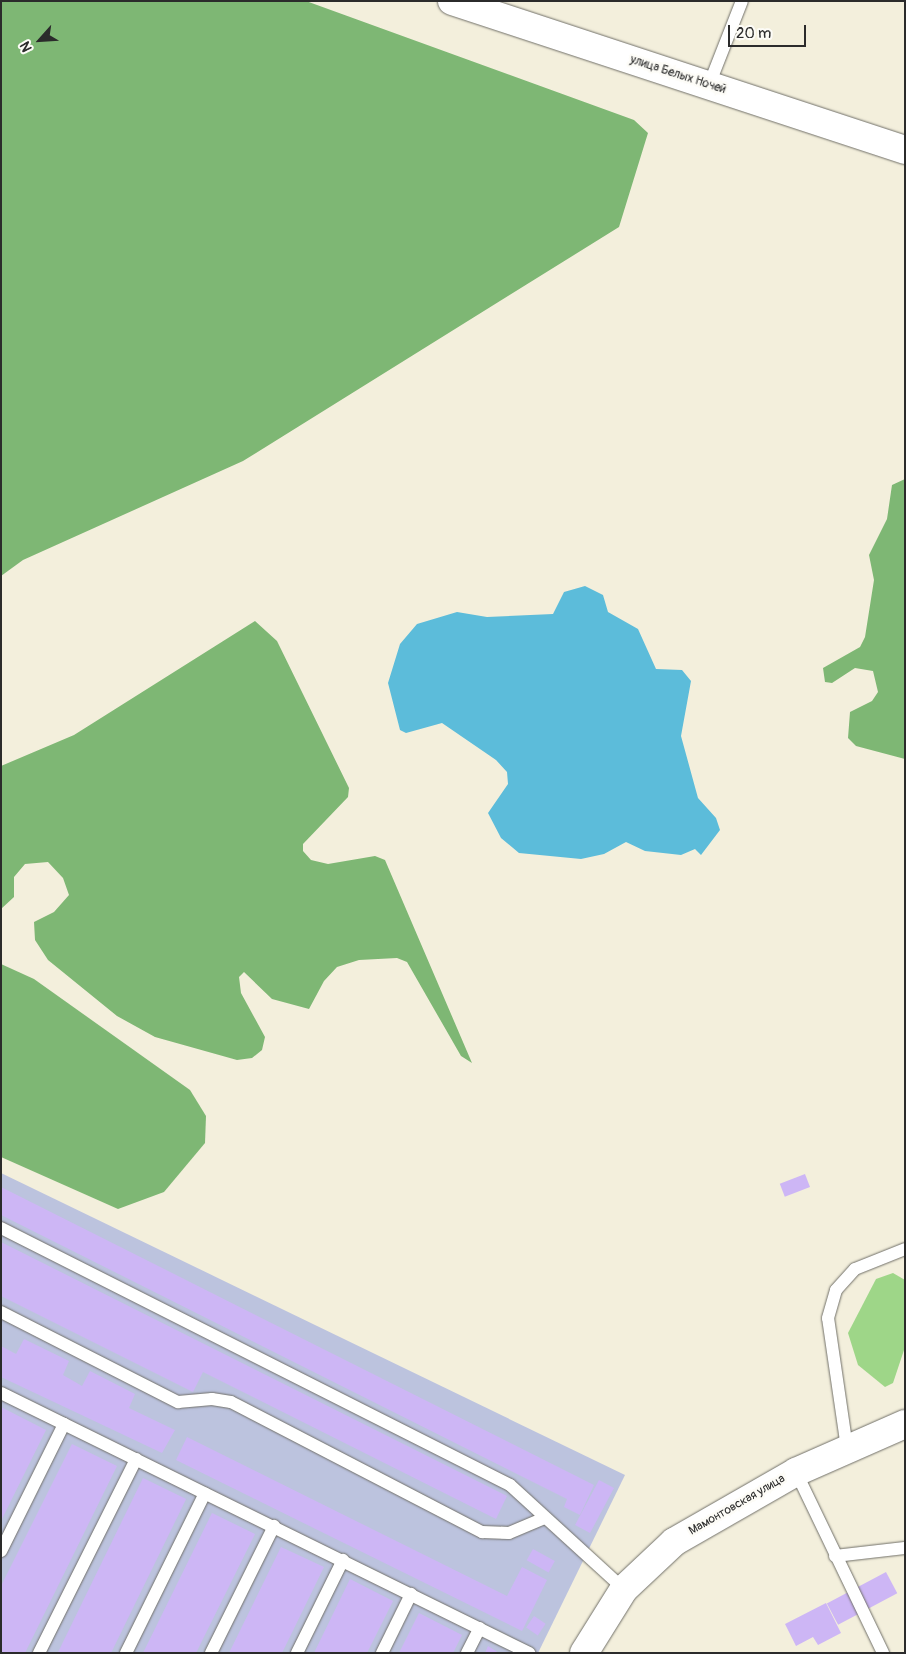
<!DOCTYPE html>
<html>
<head>
<meta charset="utf-8">
<style>
	body { margin:0 }
	#map { position:relative; width:906px; height:1654px; overflow:hidden; background:#f3efdc; font-family:Pangolin,sans-serif }
	div>[style] { position:absolute }
	.industrial>* { inset:0; background:#bcc3de }
	.green>* { inset:0; background:#9ed688 }
	.forest>* { inset:0; background:#7eb774 }
	.water>* { inset:0; background:#5cbcda }
	.building>* { inset:0; background:#cdb6f5; transform-origin:0 0 }
	.roads { filter:drop-shadow(0 0 1px #717069) drop-shadow(0 0 1px #717069) }
	.service>* { height:12px; margin:-6px; padding:0 6px; transform-origin:6px; border-radius:6px; background:#fff }
	.tertiary>* { height:28px; margin:-14px; padding:0 14px; transform-origin:14px; border-radius:14px; background:#fff }
	span { translate:-50% -50%; white-space:nowrap; text-align:center; line-height:1.15; -webkit-text-stroke:5px #fdfcf7; paint-order:stroke }
	.street-label { font-size:12px; color:#2b2b2b }
	.frame { position:absolute; inset:0; border:2px solid #2b2b2b; pointer-events:none }
	.north { position:absolute; left:15px; top:15px; width:50px; height:50px; -webkit-text-stroke:4px #fdfcf7; paint-order:stroke; rotate:244deg; font-size:14px; font-weight:700; line-height:20px; text-align:center; color:#2b2b2b }
	.north::after { content:''; display:block; margin:auto; width:18px; height:22px; background:#2b2b2b; clip-path:polygon(50% 0,100% 100%,50% 72%,0 100%) }
	.scale { position:absolute; left:728px; top:25px; width:78px; height:22px; box-sizing:border-box; border:2px solid #2b2b2b; border-top:0; padding-left:6px; font-size:15px; line-height:18px; white-space:nowrap; color:#2b2b2b; -webkit-text-stroke:4px #fdfcf7; paint-order:stroke }
</style>
</head>
<body>
<div id="map">
	<div class="industrial">
		<div style="clip-path:polygon(1px 1173px,625px 1475px,538px 1653px,1px 1653px)"></div>
	</div>
	<div class="green">
		<div style="clip-path:polygon(893px 1273px,905px 1280px,905px 1347px,893px 1383px,885px 1387px,858px 1365px,848px 1333px,876px 1279px)"></div>
	</div>
	<div class="forest">
		<div style="clip-path:polygon(1px 1px,306px 1px,634px 120px,648px 133px,619px 227px,243px 461px,23px 560px,1px 576px)"></div>
		<div style="clip-path:polygon(905px 479px,905px 759px,856px 746px,848px 738px,850px 712px,872px 701px,878px 692px,873px 671px,855px 668px,832px 683px,825px 682px,823px 668px,860px 647px,865px 637px,874px 580px,869px 555px,887px 519px,892px 485px)"></div>
		<div style="clip-path:polygon(255px 621px,277px 641px,349px 788px,348px 797px,303px 844px,303px 851px,311px 860px,328px 864px,375px 856px,385px 860px,472px 1063px,461px 1056px,407px 962px,397px 958px,359px 960px,337px 967px,324px 981px,309px 1009px,272px 999px,244px 972px,239px 977px,241px 993px,265px 1037px,262px 1050px,252px 1058px,237px 1060px,155px 1037px,117px 1016px,48px 960px,35px 940px,34px 922px,54px 912px,69px 895px,63px 878px,48px 862px,25px 864px,14px 877px,14px 897px,1px 909px,1px 766px,74px 735px)"></div>
		<div style="clip-path:polygon(1px 964px,34px 979px,190px 1090px,206px 1116px,205px 1143px,164px 1192px,118px 1209px,1px 1157px)"></div>
	</div>
	<div class="water">
		<div style="clip-path:polygon(585px 586px,603px 595px,608px 612px,638px 629px,656px 669px,682px 670px,691px 681px,681px 736px,698px 798px,716px 818px,720px 830px,701px 855px,695px 849px,681px 855px,645px 851px,626px 842px,604px 854px,581px 859px,519px 853px,501px 838px,488px 813px,508px 784px,507px 772px,496px 760px,442px 723px,406px 733px,400px 730px,388px 683px,400px 644px,417px 624px,457px 612px,487px 617px,553px 614px,564px 592px)"></div>
	</div>
	<div class="building">
		<div style="left:805px;top:1174px;width:14px;height:27px;rotate:69deg"></div>
		<div style="clip-path:polygon(1px 1187px,594px 1485px,580px 1515px,564px 1507px,567px 1499px,1px 1215px)"></div>
		<div style="clip-path:polygon(1px 1242px,507px 1496px,496px 1519px,203px 1372px,193px 1392px,1px 1296px)"></div>
		<div style="clip-path:polygon(24px 1339px,69px 1361px,63px 1375px,82px 1386px,90px 1371px,135px 1394px,129px 1408px,175px 1430px,162px 1453px,1px 1377px,1px 1346px,16px 1354px)"></div>
		<div style="clip-path:polygon(1px 1407px,46px 1430px,1px 1521px)"></div>
		<div style="clip-path:polygon(187px 1437px,507px 1596px,522px 1567px,547px 1580px,522px 1631px,176px 1460px)"></div>
		<div style="clip-path:polygon(72px 1444px,117px 1466px,25px 1653px,1px 1653px,1px 1586px)"></div>
		<div style="left:143px;top:1478px;width:48px;height:195px;rotate:26deg"></div>
		<div style="left:599px;top:1480px;width:17px;height:51px;rotate:28deg"></div>
		<div style="clip-path:polygon(212px 1513px,255px 1534px,196px 1653px,143px 1653px)"></div>
		<div style="clip-path:polygon(281px 1547px,324px 1567px,282px 1653px,229px 1653px)"></div>
		<div style="left:533px;top:1549px;width:25px;height:13px;rotate:29deg"></div>
		<div style="left:886px;top:1572px;width:24px;height:67px;rotate:62deg"></div>
		<div style="clip-path:polygon(350px 1579px,393px 1601px,367px 1653px,314px 1653px)"></div>
		<div style="clip-path:polygon(826px 1603px,841px 1633px,818px 1645px,813px 1637px,796px 1646px,785px 1624px)"></div>
		<div style="clip-path:polygon(419px 1613px,462px 1635px,453px 1653px,399px 1653px)"></div>
		<div style="left:534px;top:1616px;width:14px;height:14px;rotate:34deg"></div>
		<div style="clip-path:polygon(488px 1646px,499px 1653px,485px 1653px)"></div>
	</div>
	<div class="roads">
		<div class="service">
			<div style="left:709px;top:85px;width:90px;rotate:-68.6deg"></div>
			<div style="left:1px;top:1228px;width:570px;rotate:26.79deg"></div>
			<div style="left:510px;top:1485px;width:154px;rotate:42.4deg"></div>
			<div style="left:1px;top:1312px;width:199px;rotate:27deg"></div>
			<div style="left:178px;top:1402px;width:34px;rotate:-5deg"></div>
			<div style="left:212px;top:1399px;width:19px;rotate:9deg"></div>
			<div style="left:231px;top:1402px;width:283px;rotate:27.4deg"></div>
			<div style="left:482px;top:1532px;width:27px;rotate:2deg"></div>
			<div style="left:509px;top:1533px;width:38px;rotate:-23deg"></div>
			<div style="left:1px;top:1393px;width:589px;rotate:26.22deg"></div>
			<div style="left:847px;top:1448px;width:131px;rotate:-98.3deg"></div>
			<div style="left:828px;top:1318px;width:29px;rotate:-74deg"></div>
			<div style="left:836px;top:1290px;width:28px;rotate:-48deg"></div>
			<div style="left:855px;top:1269px;width:54px;rotate:-21.8deg"></div>
			<div style="left:796px;top:1472px;width:201px;rotate:64.3deg"></div>
			<div style="left:1px;top:1551px;width:142px;rotate:-63.6deg"></div>
			<div style="left:835px;top:1556px;width:70px;rotate:-6.5deg"></div>
			<div style="left:39px;top:1653px;width:217px;rotate:-63.4deg"></div>
			<div style="left:126px;top:1653px;width:178px;rotate:-63.7deg"></div>
			<div style="left:211px;top:1653px;width:142px;rotate:-63.6deg"></div>
			<div style="left:297px;top:1653px;width:104px;rotate:-63.7deg"></div>
			<div style="left:382px;top:1653px;width:66px;rotate:-63.8deg"></div>
			<div style="left:467px;top:1653px;width:28px;rotate:-63deg"></div>
		</div>
		<div class="tertiary">
			<div style="left:452px;top:1px;width:477px;rotate:18.2deg"></div>
			<div style="left:584px;top:1653px;width:75px;rotate:-58deg"></div>
			<div style="left:624px;top:1589px;width:69px;rotate:-43.2deg"></div>
			<div style="left:674px;top:1542px;width:141px;rotate:-29.8deg"></div>
			<div style="left:796px;top:1472px;width:119px;rotate:-23.8deg"></div>
		</div>
	</div>
	<div class="street-label">
		<span style="left:678px;top:75px;rotate:18deg">улица Белых Ночей</span>
		<span style="left:737px;top:1505px;rotate:-30deg">Мамонтовская улица</span>
	</div>
	<div class="frame"></div>
	<div class="north">N</div>
	<div class="scale">20 m</div>
</div>
</body>
</html>
